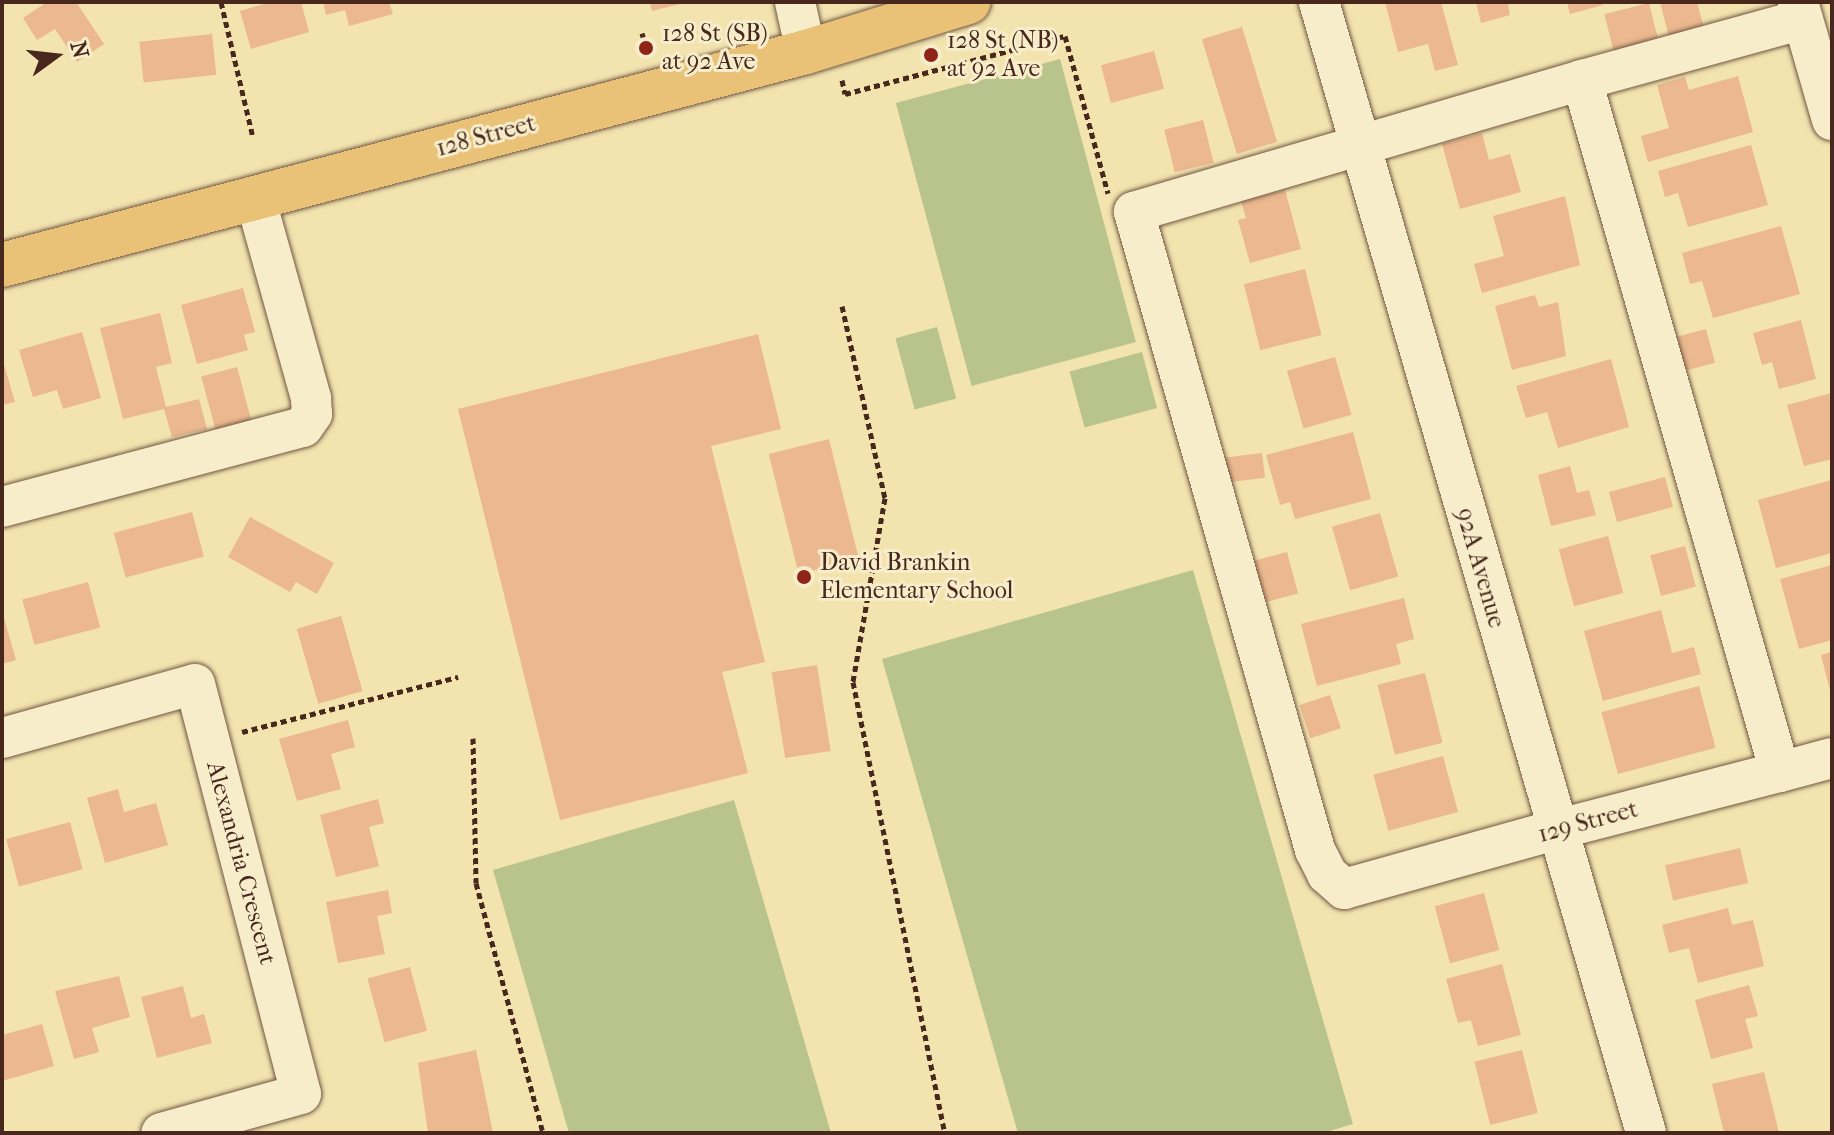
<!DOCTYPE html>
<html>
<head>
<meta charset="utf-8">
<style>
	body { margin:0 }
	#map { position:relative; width:1834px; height:1135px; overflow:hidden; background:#f2e3af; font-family:"IM FELL French Canon",serif }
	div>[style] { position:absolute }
	.green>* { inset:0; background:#b8c48c; transform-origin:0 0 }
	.building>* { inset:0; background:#ebb88f; transform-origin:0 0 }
	.path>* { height:5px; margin-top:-2.5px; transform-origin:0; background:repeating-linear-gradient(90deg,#48281d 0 6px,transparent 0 10px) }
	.roads { filter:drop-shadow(0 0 2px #725742) drop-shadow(0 0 2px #725742) }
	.minor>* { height:40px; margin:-20px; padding:0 20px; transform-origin:20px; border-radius:20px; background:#f7edcb }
	.major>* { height:44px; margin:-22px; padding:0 22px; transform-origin:22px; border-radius:22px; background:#e9c278 }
	.dots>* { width:22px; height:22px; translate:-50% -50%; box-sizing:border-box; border:4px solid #f7edcb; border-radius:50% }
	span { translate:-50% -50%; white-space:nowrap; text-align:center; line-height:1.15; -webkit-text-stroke:6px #f7edcb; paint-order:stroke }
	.poi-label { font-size:24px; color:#48281d }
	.left { translate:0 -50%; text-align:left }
	.street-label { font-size:24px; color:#48281d }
	.frame { position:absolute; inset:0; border:4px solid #48281d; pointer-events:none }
	.north { position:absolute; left:16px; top:16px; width:80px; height:80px; -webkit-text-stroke:6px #f7edcb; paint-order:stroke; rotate:75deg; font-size:22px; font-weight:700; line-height:32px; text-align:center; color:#48281d }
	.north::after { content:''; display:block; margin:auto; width:28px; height:36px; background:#48281d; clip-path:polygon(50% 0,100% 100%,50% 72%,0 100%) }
</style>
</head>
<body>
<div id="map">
	<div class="green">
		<div style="left:1060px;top:59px;width:293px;height:170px;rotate:75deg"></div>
		<div style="left:937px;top:327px;width:74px;height:43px;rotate:75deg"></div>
		<div style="left:1142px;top:352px;width:58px;height:75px;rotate:75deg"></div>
		<div style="clip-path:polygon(1193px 570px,1353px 1124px,1323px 1133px,1018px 1133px,882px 659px)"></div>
		<div style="clip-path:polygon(734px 800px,831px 1133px,569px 1133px,493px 870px)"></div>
	</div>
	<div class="building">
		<div style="clip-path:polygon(47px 2px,76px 2px,104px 44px,77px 62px,55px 29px,37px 40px,23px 18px)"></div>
		<div style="clip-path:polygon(271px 2px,301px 2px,309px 32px,251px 49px,240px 11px)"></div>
		<div style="clip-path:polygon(323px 2px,389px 2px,393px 14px,349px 26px,345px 10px,326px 15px)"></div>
		<div style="clip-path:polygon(650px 2px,683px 2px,684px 3px,652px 11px)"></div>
		<div style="clip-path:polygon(1385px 2px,1441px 2px,1458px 65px,1435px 71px,1428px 44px,1398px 52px)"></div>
		<div style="clip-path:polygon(1476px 2px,1513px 2px,1513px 3px,1508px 4px,1510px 15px,1481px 23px)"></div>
		<div style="clip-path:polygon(1567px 2px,1602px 2px,1603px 5px,1570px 14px)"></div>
		<div style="clip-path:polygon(1660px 2px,1697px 2px,1704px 28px,1669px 37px)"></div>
		<div style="left:1649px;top:3px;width:41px;height:46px;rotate:76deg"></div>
		<div style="left:1242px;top:27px;width:120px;height:42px;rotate:73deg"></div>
		<div style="left:212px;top:34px;width:41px;height:73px;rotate:84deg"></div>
		<div style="left:1154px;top:51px;width:39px;height:55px;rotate:75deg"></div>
		<div style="clip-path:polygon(1738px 76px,1753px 132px,1648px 162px,1641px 136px,1669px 128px,1657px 85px,1685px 77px,1689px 90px)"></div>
		<div style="left:1203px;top:120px;width:44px;height:40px;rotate:76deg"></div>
		<div style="clip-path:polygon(1482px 133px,1489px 160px,1510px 154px,1521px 192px,1460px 209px,1442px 144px)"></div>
		<div style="clip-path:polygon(1751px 145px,1768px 205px,1688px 227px,1678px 193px,1665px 197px,1658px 171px)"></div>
		<div style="clip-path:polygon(1285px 190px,1301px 249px,1250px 263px,1238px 220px,1246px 218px,1241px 201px)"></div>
		<div style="clip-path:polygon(1565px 196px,1580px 265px,1482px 293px,1474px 264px,1504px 256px,1493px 216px)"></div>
		<div style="clip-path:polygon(1781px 226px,1800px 294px,1713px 318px,1702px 281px,1690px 284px,1682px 253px)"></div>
		<div style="left:1305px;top:269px;width:68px;height:63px;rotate:76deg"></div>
		<div style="clip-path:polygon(243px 288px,255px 332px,244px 335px,248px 350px,197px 364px,181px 305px)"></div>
		<div style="clip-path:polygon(1535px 295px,1539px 307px,1558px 302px,1566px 356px,1512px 370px,1495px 306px)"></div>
		<div style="clip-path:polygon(160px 313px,172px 363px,156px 367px,166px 407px,199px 399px,207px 429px,172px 437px,164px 409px,123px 419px,100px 328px)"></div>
		<div style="clip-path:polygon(1801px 320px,1816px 379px,1779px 389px,1772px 362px,1762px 365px,1753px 333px)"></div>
		<div style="left:1706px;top:329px;width:35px;height:32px;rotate:75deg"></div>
		<div style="clip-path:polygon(82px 332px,101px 398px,63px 409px,57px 390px,33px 397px,19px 350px)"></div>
		<div style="clip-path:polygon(758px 334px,781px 429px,711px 446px,765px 662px,722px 672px,748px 773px,560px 820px,458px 409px)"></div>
		<div style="left:1335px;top:357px;width:60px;height:50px;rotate:74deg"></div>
		<div style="clip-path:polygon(2px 358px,15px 402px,2px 405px)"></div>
		<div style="clip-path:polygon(1611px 359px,1629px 427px,1558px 448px,1547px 412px,1526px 418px,1516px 386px)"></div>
		<div style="left:237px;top:367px;width:56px;height:37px;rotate:75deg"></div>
		<div style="clip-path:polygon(1832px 393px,1832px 459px,1804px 466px,1787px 405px)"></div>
		<div style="clip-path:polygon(1353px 432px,1371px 499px,1295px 519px,1290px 502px,1280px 505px,1266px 455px)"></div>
		<div style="left:829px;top:439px;width:124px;height:62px;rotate:76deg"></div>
		<div style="left:1262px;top:453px;width:25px;height:38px;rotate:83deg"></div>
		<div style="clip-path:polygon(1570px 466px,1577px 493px,1589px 490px,1596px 515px,1551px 526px,1538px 475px)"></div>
		<div style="left:1665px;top:477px;width:31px;height:58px;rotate:75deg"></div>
		<div style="clip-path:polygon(1832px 480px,1832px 553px,1776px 568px,1758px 500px)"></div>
		<div style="left:192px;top:512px;width:46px;height:81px;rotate:75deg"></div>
		<div style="left:1380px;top:513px;width:66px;height:50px;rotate:74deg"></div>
		<div style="clip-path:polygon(250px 517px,334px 563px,317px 594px,296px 582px,290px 592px,228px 557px)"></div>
		<div style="left:1608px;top:536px;width:59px;height:51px;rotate:75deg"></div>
		<div style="left:1685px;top:546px;width:42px;height:36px;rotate:75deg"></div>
		<div style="left:1287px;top:552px;width:43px;height:35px;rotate:75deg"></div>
		<div style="clip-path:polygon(1832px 565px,1832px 640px,1799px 649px,1780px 579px)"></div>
		<div style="left:88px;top:582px;width:47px;height:68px;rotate:75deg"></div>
		<div style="clip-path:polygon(1404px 598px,1414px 639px,1396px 644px,1401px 664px,1317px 686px,1301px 624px)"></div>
		<div style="clip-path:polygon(1661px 610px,1672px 653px,1694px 647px,1701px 674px,1603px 701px,1584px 631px)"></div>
		<div style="clip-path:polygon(2px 611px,16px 660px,2px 664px)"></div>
		<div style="left:341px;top:616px;width:78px;height:46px;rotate:74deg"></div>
		<div style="clip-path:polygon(1832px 652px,1832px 694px,1831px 694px,1821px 655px)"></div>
		<div style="left:817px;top:665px;width:87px;height:46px;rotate:81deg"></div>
		<div style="left:1425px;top:673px;width:72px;height:49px;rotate:76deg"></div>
		<div style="left:1699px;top:686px;width:64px;height:101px;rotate:75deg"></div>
		<div style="left:1330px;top:695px;width:35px;height:32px;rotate:72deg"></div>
		<div style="clip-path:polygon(348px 720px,355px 747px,331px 754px,341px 789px,297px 801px,279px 739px)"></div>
		<div style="left:1443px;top:756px;width:58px;height:72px;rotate:75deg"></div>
		<div style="clip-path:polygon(118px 789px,124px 812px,156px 803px,168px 845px,105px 863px,87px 798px)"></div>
		<div style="clip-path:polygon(378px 799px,384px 823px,369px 827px,379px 866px,336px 877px,320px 815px)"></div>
		<div style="left:70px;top:822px;width:49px;height:66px;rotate:75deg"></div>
		<div style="left:1740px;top:848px;width:36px;height:77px;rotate:77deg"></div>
		<div style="clip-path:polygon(388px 890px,392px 913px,377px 916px,385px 954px,338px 963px,326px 902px)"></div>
		<div style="left:1484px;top:893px;width:59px;height:51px;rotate:75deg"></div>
		<div style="clip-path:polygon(1728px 908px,1732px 925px,1753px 920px,1764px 966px,1698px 983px,1689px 948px,1669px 953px,1662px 925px)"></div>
		<div style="clip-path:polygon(1502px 964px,1521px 1035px,1478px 1046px,1471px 1020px,1458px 1023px,1446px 979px)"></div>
		<div style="left:410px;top:967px;width:66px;height:44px;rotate:75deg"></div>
		<div style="clip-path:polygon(119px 976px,130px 1017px,92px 1028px,99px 1052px,74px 1059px,55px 991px)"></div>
		<div style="clip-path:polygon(1749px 985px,1758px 1016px,1745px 1019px,1753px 1048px,1711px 1059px,1695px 1000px)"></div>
		<div style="clip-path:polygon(183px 986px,191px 1018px,204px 1014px,212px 1043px,157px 1058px,141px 997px)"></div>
		<div style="clip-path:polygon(42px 1024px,54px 1066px,2px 1081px,2px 1035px)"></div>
		<div style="clip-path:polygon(476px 1050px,493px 1133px,428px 1133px,418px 1063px)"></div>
		<div style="left:1522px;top:1050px;width:65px;height:49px;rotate:76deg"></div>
		<div style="clip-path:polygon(1764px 1072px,1779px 1133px,1724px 1133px,1712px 1084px)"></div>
	</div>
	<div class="path">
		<div style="left:221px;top:2px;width:139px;rotate:76.7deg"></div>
		<div style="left:642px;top:33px;width:16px;rotate:75deg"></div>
		<div style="left:842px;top:80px;width:14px;rotate:78deg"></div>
		<div style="left:845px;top:94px;width:228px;rotate:-14.8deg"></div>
		<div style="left:1065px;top:36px;width:163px;rotate:74.7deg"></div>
		<div style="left:842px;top:306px;width:197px;rotate:77.4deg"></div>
		<div style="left:885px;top:498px;width:187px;rotate:99.9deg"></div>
		<div style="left:853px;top:682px;width:460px;rotate:78.5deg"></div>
		<div style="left:242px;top:732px;width:223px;rotate:-14.3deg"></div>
		<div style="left:473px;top:738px;width:145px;rotate:88.8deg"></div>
		<div style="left:476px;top:883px;width:259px;rotate:75deg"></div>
	</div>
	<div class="roads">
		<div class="minor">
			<div style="left:795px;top:2px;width:51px;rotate:77.6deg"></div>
			<div style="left:1319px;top:2px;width:1177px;rotate:73.87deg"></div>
			<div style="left:1798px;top:2px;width:123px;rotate:73.9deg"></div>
			<div style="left:1582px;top:80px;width:229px;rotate:-15.4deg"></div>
			<div style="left:2px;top:507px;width:311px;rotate:-14.9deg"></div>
			<div style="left:303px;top:427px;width:16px;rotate:-55deg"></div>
			<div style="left:312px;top:414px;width:16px;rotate:-94deg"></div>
			<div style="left:311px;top:398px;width:208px;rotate:-105.6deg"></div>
			<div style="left:2px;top:738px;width:200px;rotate:-15.6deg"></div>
			<div style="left:195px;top:684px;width:423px;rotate:75.5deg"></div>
			<div style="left:301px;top:1094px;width:145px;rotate:164.4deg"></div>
			<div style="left:1780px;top:772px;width:720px;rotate:-105.97deg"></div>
			<div style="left:1582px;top:80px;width:467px;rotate:163.6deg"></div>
			<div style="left:1134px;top:212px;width:663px;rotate:74.16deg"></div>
			<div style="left:1315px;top:850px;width:27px;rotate:63deg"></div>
			<div style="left:1327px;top:874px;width:23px;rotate:41deg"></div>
			<div style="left:1344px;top:889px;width:219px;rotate:-15.6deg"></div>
			<div style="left:1555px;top:830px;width:232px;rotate:-14.5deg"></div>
			<div style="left:1780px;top:772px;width:54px;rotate:-15.1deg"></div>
		</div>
		<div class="major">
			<div style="left:2px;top:265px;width:832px;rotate:-14.84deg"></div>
			<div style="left:806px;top:52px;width:170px;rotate:-17.1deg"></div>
		</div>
	</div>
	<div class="dots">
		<div style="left:646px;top:48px;background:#8f2418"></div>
		<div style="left:931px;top:55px;background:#8f2418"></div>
		<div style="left:804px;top:577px;background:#8f2418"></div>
	</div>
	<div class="poi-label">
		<span class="left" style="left:662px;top:48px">128 St (SB)<br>at 92 Ave</span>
		<span class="left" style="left:947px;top:55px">128 St (NB)<br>at 92 Ave</span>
		<span class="left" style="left:820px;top:577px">David Brankin<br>Elementary School</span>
	</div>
	<div class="street-label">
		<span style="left:486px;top:136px;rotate:-15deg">128 Street</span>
		<span style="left:1480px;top:568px;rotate:74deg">92A Avenue</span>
		<span style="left:1588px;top:822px;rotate:-15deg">129 Street</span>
		<span style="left:241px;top:863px;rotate:75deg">Alexandria Crescent</span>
	</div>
	<div class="frame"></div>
	<div class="north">N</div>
</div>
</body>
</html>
